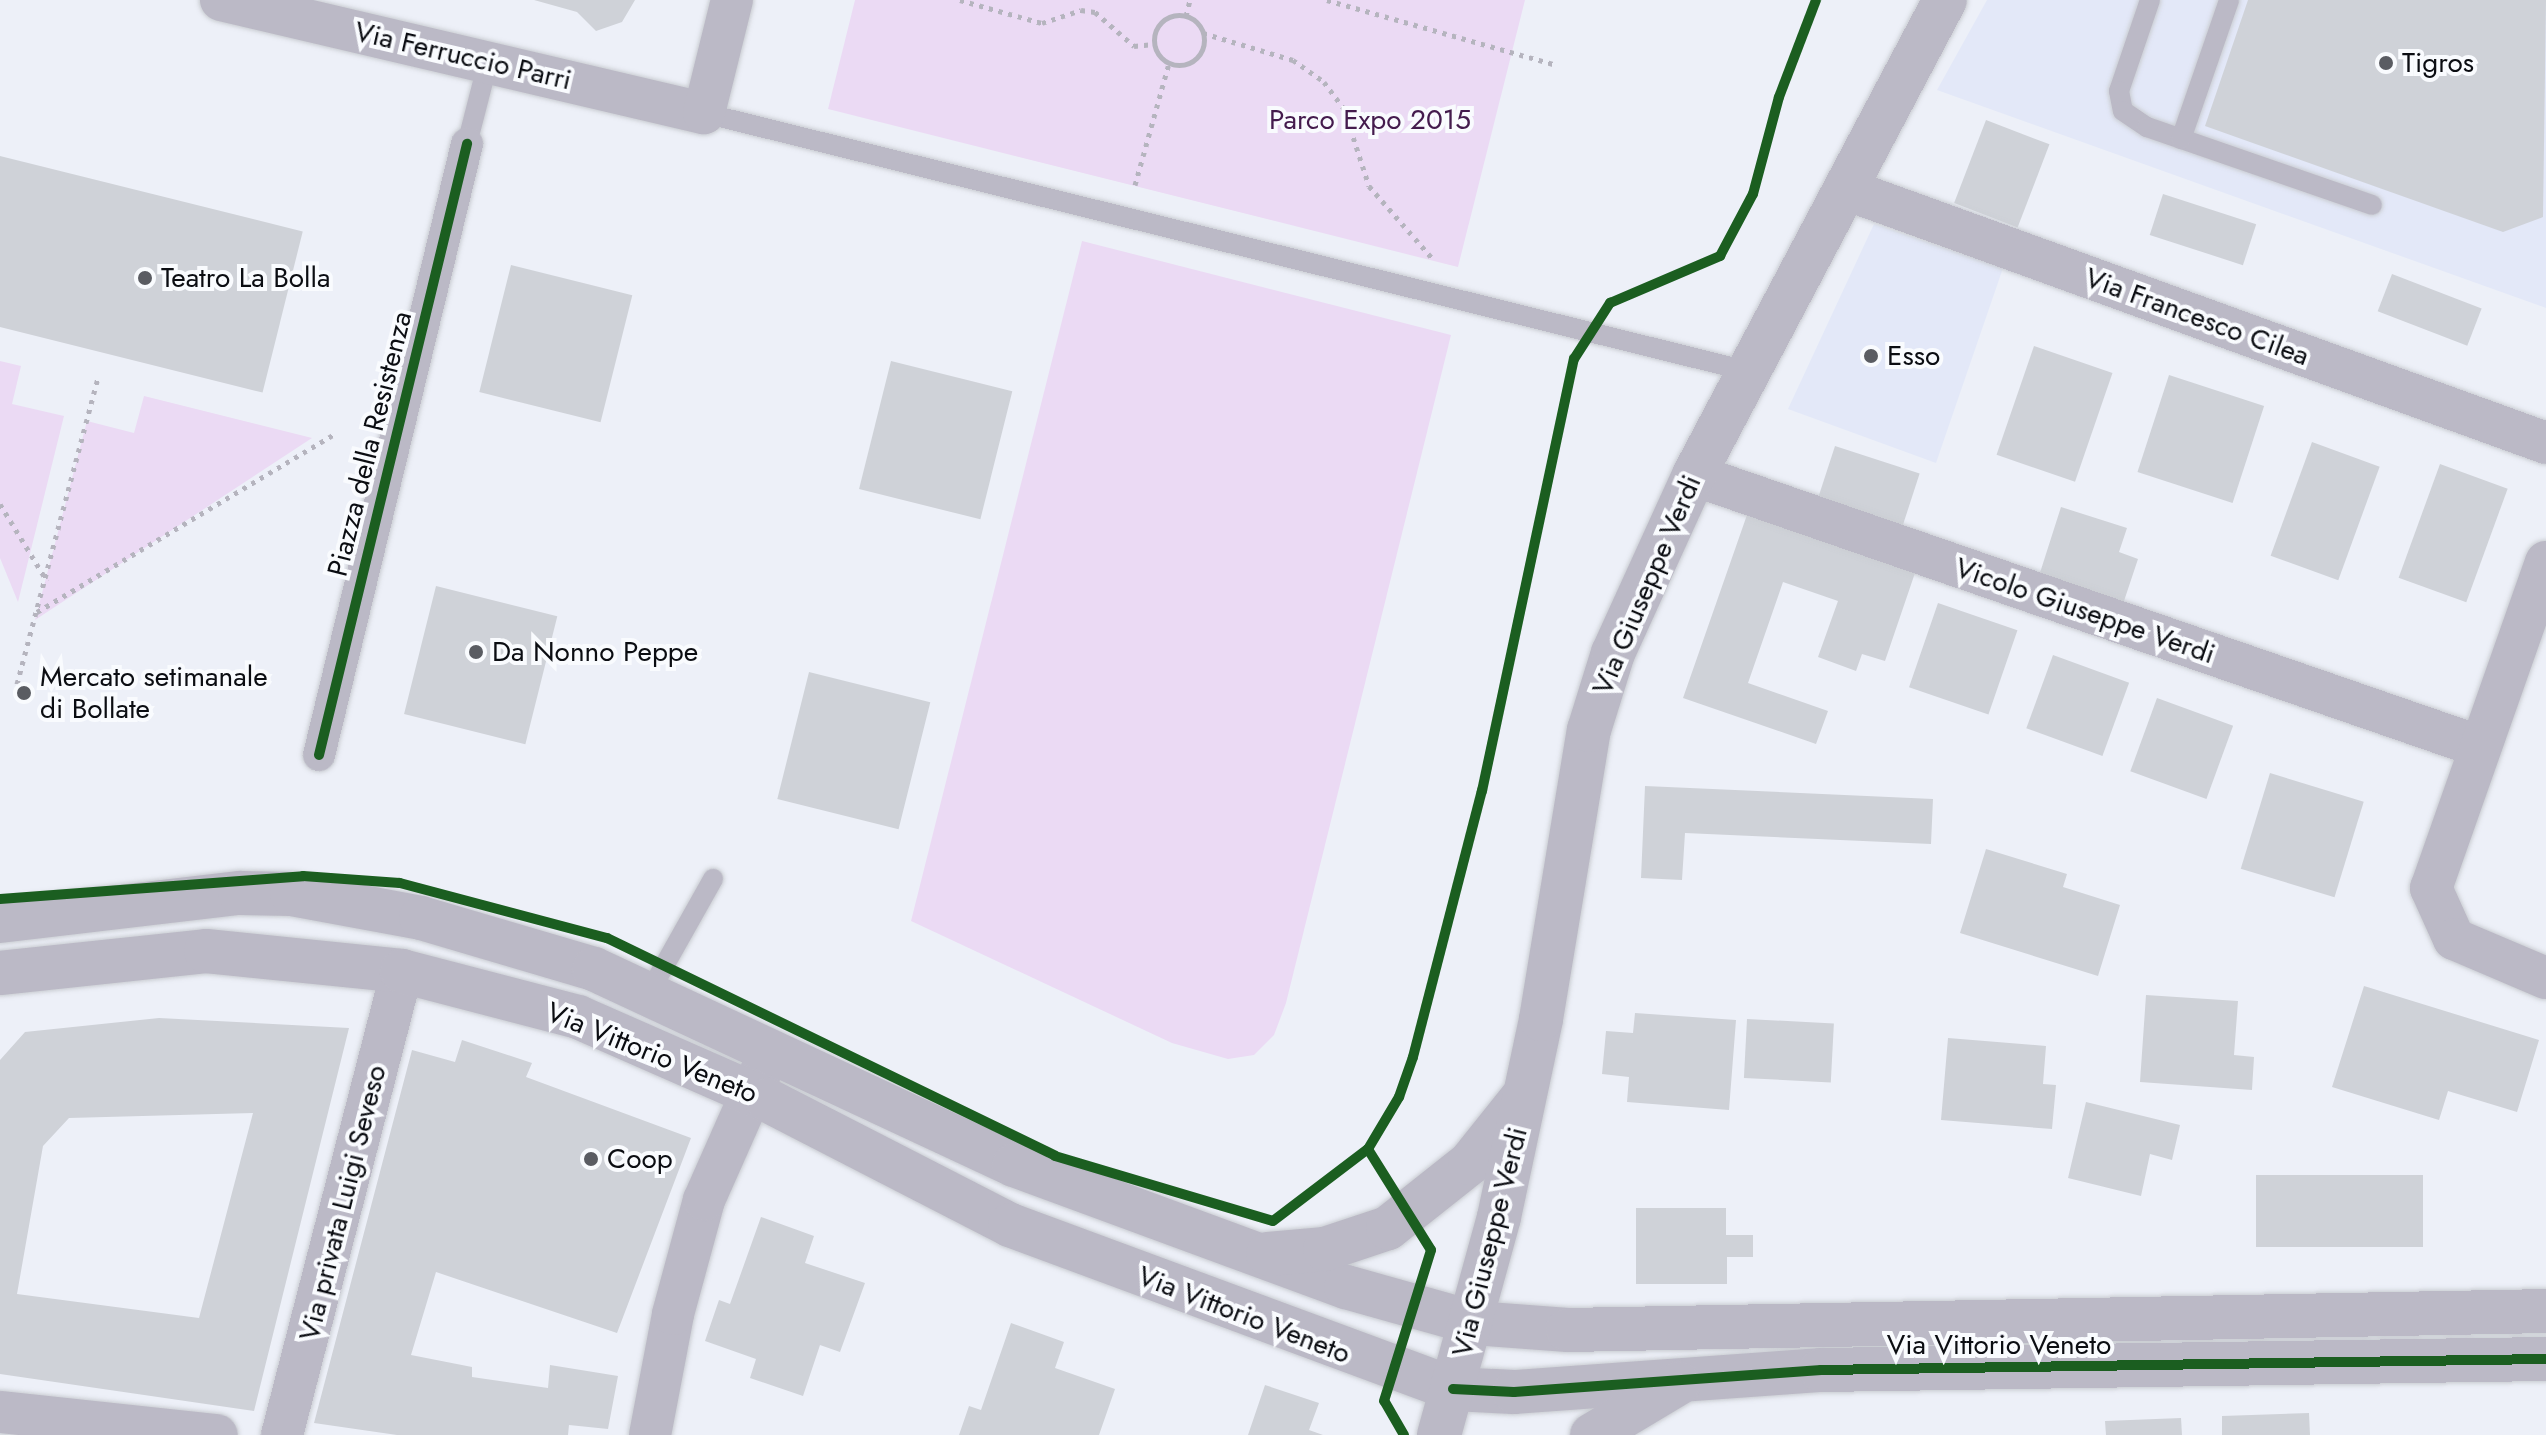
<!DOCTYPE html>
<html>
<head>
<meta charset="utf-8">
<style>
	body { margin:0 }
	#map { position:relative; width:2546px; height:1435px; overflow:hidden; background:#edf0f8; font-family:Jost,sans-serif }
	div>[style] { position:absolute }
	.built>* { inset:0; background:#e3e8f8 }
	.green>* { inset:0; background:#ebdaf4 }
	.building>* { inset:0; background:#cfd2d8; transform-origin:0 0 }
	.path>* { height:5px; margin-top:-2.5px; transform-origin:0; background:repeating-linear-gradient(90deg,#b5b4be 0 4px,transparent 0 10px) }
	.path>.ring { margin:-2.5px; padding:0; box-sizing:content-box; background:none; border:5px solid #b5b4be; border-radius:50% }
	.roads { filter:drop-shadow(0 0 2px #cacdd2) drop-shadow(0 0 2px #cacdd2) }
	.service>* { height:20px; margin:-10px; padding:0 10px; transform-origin:10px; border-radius:10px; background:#bbb9c6 }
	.pedestrian>* { height:32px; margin:-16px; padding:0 16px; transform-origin:16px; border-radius:16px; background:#bbb9c6 }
	.minor>* { height:42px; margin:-21px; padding:0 21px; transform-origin:21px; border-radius:21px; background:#bbb9c6 }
	.tertiary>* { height:44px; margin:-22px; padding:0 22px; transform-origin:22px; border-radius:22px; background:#bbb9c6 }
	.cycleway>* { height:10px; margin:-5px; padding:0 5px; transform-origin:5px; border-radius:5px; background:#1b5e20 }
	.dots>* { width:22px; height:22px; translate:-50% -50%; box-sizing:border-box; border:4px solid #f9fbfe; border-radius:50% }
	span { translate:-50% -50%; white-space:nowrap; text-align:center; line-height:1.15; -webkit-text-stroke:8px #f9fbfe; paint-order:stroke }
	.street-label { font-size:28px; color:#0b0d12 }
	.poi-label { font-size:28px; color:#0b0d12 }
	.left { translate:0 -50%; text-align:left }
	.park-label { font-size:28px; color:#441b4d }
</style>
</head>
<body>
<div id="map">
	<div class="built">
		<div style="clip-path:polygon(1987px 0,2546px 0,2546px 308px,1937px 90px)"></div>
		<div style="clip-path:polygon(1874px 224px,2003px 268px,1936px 463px,1788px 409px)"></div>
	</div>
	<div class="green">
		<div style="clip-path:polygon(855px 0,1525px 0,1458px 267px,828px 109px)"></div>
		<div style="clip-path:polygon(1082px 241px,1451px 335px,1286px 1003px,1274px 1035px,1254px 1055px,1228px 1059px,1172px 1043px,911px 921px)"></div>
		<div style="clip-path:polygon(0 361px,21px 366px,12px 404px,64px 416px,18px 602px,0 558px)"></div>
		<div style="clip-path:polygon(144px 396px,312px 438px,35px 620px,87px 421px,134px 433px)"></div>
	</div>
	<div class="building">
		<div style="clip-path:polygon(534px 0,635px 0,622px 22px,596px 31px,577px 12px)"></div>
		<div style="clip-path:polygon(2248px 0,2546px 0,2543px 217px,2503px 232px,2205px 126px)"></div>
		<div style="left:1986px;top:120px;width:68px;height:89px;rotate:21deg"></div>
		<div style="left:0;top:156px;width:312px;height:166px;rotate:14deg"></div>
		<div style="left:2163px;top:194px;width:98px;height:43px;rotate:18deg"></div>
		<div style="left:511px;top:265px;width:125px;height:131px;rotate:14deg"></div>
		<div style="left:2392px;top:274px;width:96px;height:40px;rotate:21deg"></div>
		<div style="left:2034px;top:346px;width:83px;height:115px;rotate:19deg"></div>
		<div style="left:891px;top:361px;width:125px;height:132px;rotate:14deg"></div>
		<div style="left:2169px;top:375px;width:100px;height:102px;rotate:18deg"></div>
		<div style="left:2312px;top:442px;width:72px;height:121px;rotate:20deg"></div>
		<div style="left:1835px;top:446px;width:89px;height:60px;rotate:18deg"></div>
		<div style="left:2440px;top:464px;width:72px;height:121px;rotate:20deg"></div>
		<div style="clip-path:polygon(2061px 507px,2127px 528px,2119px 552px,2138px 559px,2122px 607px,2038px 579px)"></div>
		<div style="clip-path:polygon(1748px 512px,1916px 570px,1885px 661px,1862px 654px,1856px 671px,1818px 657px,1838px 601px,1783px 582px,1748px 683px,1828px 711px,1816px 744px,1683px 698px)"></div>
		<div style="left:436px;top:586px;width:125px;height:132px;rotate:14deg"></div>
		<div style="left:1938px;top:603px;width:84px;height:89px;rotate:19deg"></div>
		<div style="left:2053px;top:655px;width:81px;height:78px;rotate:20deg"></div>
		<div style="left:809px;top:672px;width:125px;height:131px;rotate:14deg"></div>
		<div style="left:2157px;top:698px;width:81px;height:78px;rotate:20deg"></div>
		<div style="left:2270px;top:773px;width:98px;height:100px;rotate:17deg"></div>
		<div style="clip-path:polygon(1645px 786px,1933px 799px,1931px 844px,1685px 833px,1682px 880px,1641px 878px)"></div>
		<div style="clip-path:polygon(1986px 849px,2067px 874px,2063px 887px,2120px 905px,2098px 976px,1960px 933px)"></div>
		<div style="clip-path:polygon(2364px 986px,2539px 1040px,2517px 1112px,2448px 1091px,2439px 1120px,2332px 1087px)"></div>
		<div style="clip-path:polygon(2146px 995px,2238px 1001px,2234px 1055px,2254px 1057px,2252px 1090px,2140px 1082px)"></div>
		<div style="clip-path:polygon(1635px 1013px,1736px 1020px,1729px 1110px,1627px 1102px,1629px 1077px,1602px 1074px,1606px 1031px,1633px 1033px)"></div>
		<div style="clip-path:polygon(evenodd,159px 1018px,349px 1028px,254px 1411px,0 1374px,0 1060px,25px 1032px,159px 1018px,253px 1113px,199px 1318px,17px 1294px,43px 1146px,69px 1118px,253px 1113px)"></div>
		<div style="left:1747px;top:1019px;width:87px;height:59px;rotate:3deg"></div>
		<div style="clip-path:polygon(1948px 1038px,2046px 1046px,2043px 1084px,2056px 1085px,2052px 1129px,1941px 1120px)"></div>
		<div style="clip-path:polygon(462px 1040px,532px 1063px,526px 1077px,691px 1138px,617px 1333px,436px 1272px,411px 1355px,472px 1367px,472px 1377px,548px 1388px,550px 1365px,618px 1376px,608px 1429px,569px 1425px,568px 1435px,397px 1435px,314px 1423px,412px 1050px,455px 1062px)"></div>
		<div style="clip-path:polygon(2086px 1102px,2180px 1125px,2172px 1160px,2150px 1154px,2141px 1196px,2068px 1178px)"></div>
		<div style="left:2256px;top:1175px;width:167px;height:72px"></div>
		<div style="clip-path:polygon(1636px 1208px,1726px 1208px,1726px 1235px,1753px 1235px,1753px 1257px,1727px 1257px,1727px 1284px,1636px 1284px)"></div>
		<div style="clip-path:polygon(761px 1217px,814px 1236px,805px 1263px,865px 1283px,840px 1352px,820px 1345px,803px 1396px,750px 1378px,756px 1359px,705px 1341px,719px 1300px,730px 1304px)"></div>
		<div style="clip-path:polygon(1011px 1323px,1064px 1342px,1055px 1368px,1115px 1389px,1099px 1435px,959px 1435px,969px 1406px,981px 1410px)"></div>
		<div style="clip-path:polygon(1265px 1385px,1319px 1403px,1309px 1430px,1323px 1435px,1248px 1435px)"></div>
		<div style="clip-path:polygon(2309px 1413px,2310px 1435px,2222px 1435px,2222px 1416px)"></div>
		<div style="clip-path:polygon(2181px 1418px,2182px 1435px,2106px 1435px,2105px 1421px)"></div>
	</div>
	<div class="path">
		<div style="left:960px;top:0;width:85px;rotate:15.7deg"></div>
		<div style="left:1042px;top:23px;width:41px;rotate:-18.4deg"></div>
		<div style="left:1081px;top:10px;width:14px;rotate:8deg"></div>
		<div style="left:1095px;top:12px;width:52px;rotate:41.1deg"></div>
		<div style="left:1134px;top:46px;width:20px;rotate:-6deg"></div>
		<div style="left:1327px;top:0;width:235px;rotate:15.8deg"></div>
		<div class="ring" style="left:1154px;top:15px;width:45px;height:45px"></div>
		<div style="left:1186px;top:16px;width:16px;rotate:-76deg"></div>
		<div style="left:1203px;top:33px;width:94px;rotate:16.7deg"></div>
		<div style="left:1293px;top:60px;width:38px;rotate:35deg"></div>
		<div style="left:1324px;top:82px;width:34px;rotate:53deg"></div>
		<div style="left:1344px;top:109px;width:81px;rotate:72deg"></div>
		<div style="left:1369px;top:186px;width:96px;rotate:48.8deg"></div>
		<div style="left:1135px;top:185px;width:127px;rotate:-74.4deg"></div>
		<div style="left:0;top:504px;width:90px;rotate:58.6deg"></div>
		<div style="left:37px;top:612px;width:348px;rotate:-30.9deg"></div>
		<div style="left:17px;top:684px;width:318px;rotate:-75.2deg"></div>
	</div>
	<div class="roads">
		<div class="service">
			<div style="left:2150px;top:0;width:96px;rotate:108.8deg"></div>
			<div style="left:2119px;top:91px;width:20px;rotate:79deg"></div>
			<div style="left:2123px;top:111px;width:29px;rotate:34deg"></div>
			<div style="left:2147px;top:127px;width:238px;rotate:19.1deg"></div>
			<div style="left:704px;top:113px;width:1074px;rotate:13.89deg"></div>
			<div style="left:2181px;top:139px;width:147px;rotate:-70.9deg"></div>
			<div style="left:467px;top:144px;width:85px;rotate:-75.6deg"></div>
			<div style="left:649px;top:993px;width:131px;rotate:-60.7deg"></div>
		</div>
		<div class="pedestrian">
			<div style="left:319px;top:755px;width:629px;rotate:-76.38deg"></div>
		</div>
		<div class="minor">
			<div style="left:221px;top:0;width:496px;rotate:13.2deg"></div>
			<div style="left:704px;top:113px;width:116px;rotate:-76.1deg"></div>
			<div style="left:1848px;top:190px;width:742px;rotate:19.92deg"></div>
			<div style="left:1694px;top:475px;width:830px;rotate:19.07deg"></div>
			<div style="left:2546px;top:562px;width:346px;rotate:109.4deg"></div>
			<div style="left:2431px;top:888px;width:56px;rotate:65.7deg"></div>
			<div style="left:2454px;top:939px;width:100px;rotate:23deg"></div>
			<div style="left:0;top:1412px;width:218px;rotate:6.1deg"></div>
			<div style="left:282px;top:1435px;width:479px;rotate:-75.5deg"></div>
			<div style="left:650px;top:1435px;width:123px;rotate:-79.2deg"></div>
			<div style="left:673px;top:1314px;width:118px;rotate:-74.8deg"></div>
			<div style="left:704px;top:1200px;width:153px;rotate:-66.1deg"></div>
		</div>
		<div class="tertiary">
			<div style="left:0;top:921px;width:242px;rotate:-6.7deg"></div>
			<div style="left:240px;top:893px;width:52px;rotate:1.1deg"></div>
			<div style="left:292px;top:894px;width:131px;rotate:10.5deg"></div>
			<div style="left:421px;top:918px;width:180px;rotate:16.4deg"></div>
			<div style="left:594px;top:969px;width:463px;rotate:25deg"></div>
			<div style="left:1014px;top:1165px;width:354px;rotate:20.2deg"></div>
			<div style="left:1346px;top:1287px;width:133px;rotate:15.7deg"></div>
			<div style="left:1474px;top:1323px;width:94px;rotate:4.3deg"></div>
			<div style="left:1568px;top:1330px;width:978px;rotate:-1.11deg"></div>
			<div style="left:0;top:973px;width:207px;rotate:-6.1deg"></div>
			<div style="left:206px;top:951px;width:197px;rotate:5.8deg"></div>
			<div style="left:402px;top:971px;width:182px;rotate:14.6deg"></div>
			<div style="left:578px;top:1017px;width:206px;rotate:23.7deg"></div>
			<div style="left:767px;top:1100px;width:273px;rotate:27.2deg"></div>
			<div style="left:1010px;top:1225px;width:472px;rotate:20.3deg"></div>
			<div style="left:1453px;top:1389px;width:61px;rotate:2.8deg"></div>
			<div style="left:1514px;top:1392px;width:308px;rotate:-4.1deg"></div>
			<div style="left:1821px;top:1370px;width:725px;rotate:-0.87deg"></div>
			<div style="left:1268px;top:1254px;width:57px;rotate:-5deg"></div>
			<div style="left:1325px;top:1249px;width:66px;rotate:-18.4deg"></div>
			<div style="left:1388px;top:1228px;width:105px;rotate:-38.4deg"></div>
			<div style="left:1470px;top:1163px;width:82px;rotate:-51.4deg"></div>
			<div style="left:1439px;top:1435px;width:226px;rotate:-74.6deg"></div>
			<div style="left:1499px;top:1217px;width:202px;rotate:-78deg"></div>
			<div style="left:1541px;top:1019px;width:293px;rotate:-80.6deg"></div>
			<div style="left:1589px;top:730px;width:81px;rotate:-72.7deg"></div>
			<div style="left:1613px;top:653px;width:196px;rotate:-65.5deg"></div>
			<div style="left:1694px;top:475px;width:537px;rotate:-62.15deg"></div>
			<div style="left:1592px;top:1435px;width:101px;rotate:-30.9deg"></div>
		</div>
	</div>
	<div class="cycleway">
		<div style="left:319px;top:755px;width:629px;rotate:-76.38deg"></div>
		<div style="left:0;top:899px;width:304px;rotate:-4.3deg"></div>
		<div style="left:303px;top:876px;width:97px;rotate:4.1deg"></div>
		<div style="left:400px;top:883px;width:214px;rotate:14.9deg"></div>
		<div style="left:607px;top:938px;width:498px;rotate:25.9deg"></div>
		<div style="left:1055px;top:1156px;width:227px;rotate:16.6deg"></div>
		<div style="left:1273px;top:1221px;width:119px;rotate:-37.2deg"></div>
		<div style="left:1453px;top:1389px;width:61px;rotate:2.8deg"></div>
		<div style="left:1514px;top:1392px;width:308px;rotate:-4.1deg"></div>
		<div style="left:1821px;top:1370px;width:725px;rotate:-0.87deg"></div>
		<div style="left:1404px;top:1435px;width:39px;rotate:-120deg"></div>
		<div style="left:1384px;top:1401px;width:158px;rotate:-72.7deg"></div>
		<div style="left:1431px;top:1250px;width:119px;rotate:-122deg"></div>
		<div style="left:1368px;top:1149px;width:61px;rotate:-59.2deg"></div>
		<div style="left:1399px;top:1097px;width:42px;rotate:-70.7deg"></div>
		<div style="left:1413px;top:1057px;width:275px;rotate:-75.5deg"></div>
		<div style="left:1482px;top:791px;width:442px;rotate:-78deg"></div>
		<div style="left:1574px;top:359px;width:67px;rotate:-57.3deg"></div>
		<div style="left:1610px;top:303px;width:120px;rotate:-23.1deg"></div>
		<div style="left:1720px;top:256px;width:70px;rotate:-62deg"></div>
		<div style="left:1753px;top:194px;width:100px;rotate:-75deg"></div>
		<div style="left:1779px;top:97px;width:104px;rotate:-69.1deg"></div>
	</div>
	<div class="dots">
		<div style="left:2386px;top:63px;background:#5a5c62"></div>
		<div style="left:145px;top:278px;background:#5a5c62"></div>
		<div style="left:1871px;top:356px;background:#5a5c62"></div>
		<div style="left:476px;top:652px;background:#5a5c62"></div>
		<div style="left:24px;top:693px;background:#5a5c62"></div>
		<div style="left:591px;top:1159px;background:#5a5c62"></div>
	</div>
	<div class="street-label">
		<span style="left:463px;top:56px;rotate:13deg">Via Ferruccio Parri</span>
		<span style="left:2197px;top:317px;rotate:20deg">Via Francesco Cilea</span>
		<span style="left:370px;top:444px;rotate:-76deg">Piazza della Resistenza</span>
		<span style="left:1647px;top:585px;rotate:-67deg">Via Giuseppe Verdi</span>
		<span style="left:2085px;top:611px;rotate:19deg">Vicolo Giuseppe Verdi</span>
		<span style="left:652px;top:1053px;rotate:22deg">Via Vittorio Veneto</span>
		<span style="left:343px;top:1203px;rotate:-76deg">Via privata Luigi Seveso</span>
		<span style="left:1490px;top:1242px;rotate:-76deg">Via Giuseppe Verdi</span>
		<span style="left:1244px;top:1315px;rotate:21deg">Via Vittorio Veneto</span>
		<span style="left:1999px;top:1345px">Via Vittorio Veneto</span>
	</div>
	<div class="poi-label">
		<span class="left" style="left:2402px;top:63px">Tigros</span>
		<span class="left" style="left:161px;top:278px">Teatro La Bolla</span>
		<span class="left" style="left:1887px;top:356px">Esso</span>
		<span class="left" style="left:492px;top:652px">Da Nonno Peppe</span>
		<span class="left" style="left:40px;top:693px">Mercato setimanale<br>di Bollate</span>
		<span class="left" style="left:607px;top:1159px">Coop</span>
	</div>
	<div class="park-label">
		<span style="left:1370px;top:120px">Parco Expo 2015</span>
	</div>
</div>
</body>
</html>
